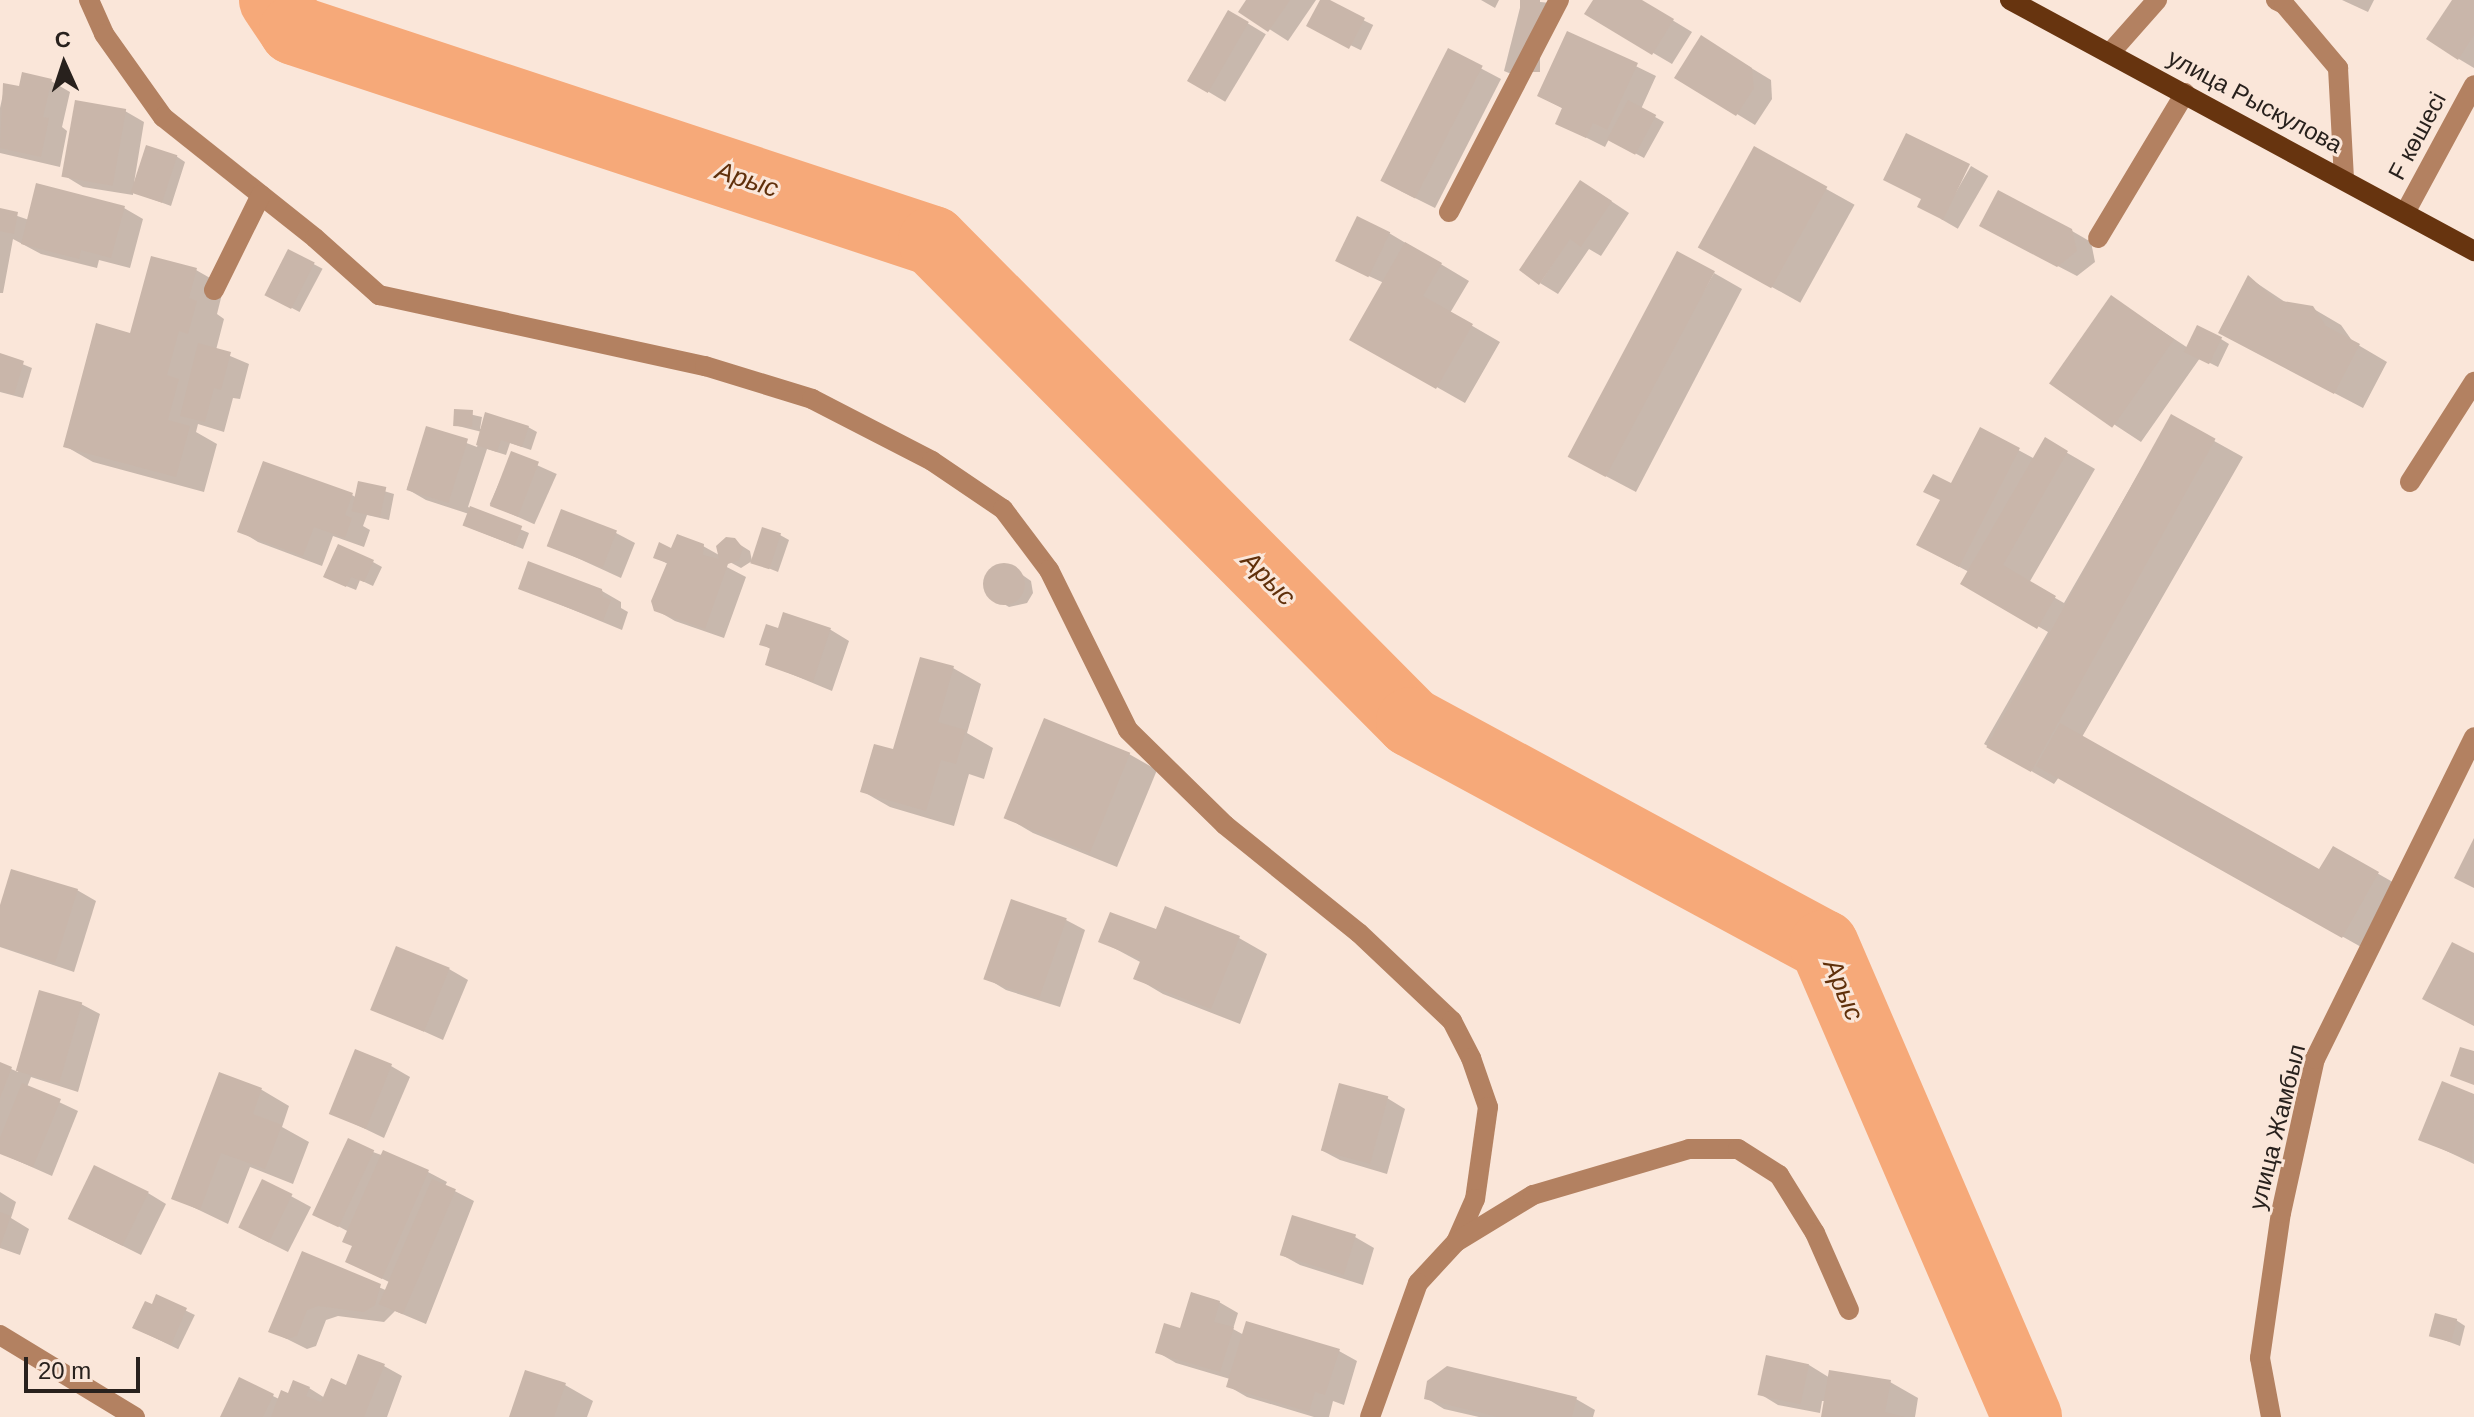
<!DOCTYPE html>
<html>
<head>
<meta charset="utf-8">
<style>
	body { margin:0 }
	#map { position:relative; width:2474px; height:1417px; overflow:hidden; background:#fae6d9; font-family:Arial,sans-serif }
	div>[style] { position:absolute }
	.shadow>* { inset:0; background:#0003; transform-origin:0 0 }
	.river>* { height:70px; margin:-35px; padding:0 35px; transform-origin:35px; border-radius:35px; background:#f6a979 }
	.building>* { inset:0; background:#c9b6aa; transform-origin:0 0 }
	.round { border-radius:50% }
	.minor>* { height:20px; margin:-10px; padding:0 10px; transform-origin:10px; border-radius:10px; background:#b38161 }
	.major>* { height:20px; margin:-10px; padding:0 10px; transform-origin:10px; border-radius:10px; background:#67340f }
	span { translate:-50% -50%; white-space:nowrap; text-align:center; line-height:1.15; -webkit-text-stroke:6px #fae6d9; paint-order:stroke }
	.street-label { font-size:24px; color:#28211d }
	.water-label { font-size:26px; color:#60300b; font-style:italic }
	.north { position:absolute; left:24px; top:24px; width:80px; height:80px; -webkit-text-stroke:6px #fae6d9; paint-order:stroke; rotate:357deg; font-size:22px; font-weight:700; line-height:32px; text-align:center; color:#28211d }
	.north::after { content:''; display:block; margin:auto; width:28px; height:36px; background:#28211d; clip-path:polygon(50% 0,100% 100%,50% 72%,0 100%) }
	.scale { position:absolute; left:24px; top:1357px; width:116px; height:36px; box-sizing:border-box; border:4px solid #28211d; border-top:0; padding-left:10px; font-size:24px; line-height:28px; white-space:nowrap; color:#28211d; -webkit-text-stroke:6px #fae6d9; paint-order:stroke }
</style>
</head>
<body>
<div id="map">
	<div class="shadow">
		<div style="clip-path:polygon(1248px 0,1316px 0,1288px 41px,1241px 11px)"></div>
		<div style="left:1322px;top:0;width:57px;height:28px;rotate:26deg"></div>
		<div style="clip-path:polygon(1481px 0,1499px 0,1495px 8px)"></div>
		<div style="clip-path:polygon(1522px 0,1550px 3px,1519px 77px,1504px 71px)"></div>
		<div style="clip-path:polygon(1595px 0,1639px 0,1692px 32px,1672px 64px,1587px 14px)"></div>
		<div style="clip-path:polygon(2342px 0,2374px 0,2368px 12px)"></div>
		<div style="clip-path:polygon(2454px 0,2474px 0,2474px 68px,2459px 59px)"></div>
		<div style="left:1229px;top:12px;width:43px;height:79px;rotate:31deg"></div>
		<div style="clip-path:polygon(1568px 33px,1656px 76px,1641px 109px,1664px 122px,1644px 158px,1609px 139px,1605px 147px,1557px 123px,1564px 109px,1539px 96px)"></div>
		<div style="clip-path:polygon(1720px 49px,1771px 80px,1772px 99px,1755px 125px,1737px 114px)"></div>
		<div style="clip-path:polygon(1448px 51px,1501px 79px,1435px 208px,1401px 191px)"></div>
		<div style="clip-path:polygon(51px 81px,70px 92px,62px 127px,67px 131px,60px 167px,0 153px,0 108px,5px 85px,20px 88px)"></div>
		<div style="clip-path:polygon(125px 111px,144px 122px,134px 183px,176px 156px,185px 162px,171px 206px,133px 192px,133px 195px,83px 187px,65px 176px)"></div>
		<div style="left:1754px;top:149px;width:115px;height:112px;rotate:29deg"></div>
		<div style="left:1971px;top:166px;width:20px;height:61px;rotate:30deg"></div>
		<div style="clip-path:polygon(1599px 193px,1629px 213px,1601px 256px,1589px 249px,1558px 294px,1540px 283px)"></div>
		<div style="clip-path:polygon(124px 208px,143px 219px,130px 268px,99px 260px,97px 268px,41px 254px,13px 239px,3px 293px,0 293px,0 210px,29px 220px)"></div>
		<div style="clip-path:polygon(2072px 231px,2091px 242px,2095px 262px,2077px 276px,2000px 236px)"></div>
		<div style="clip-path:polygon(1389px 233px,1469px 281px,1450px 313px,1500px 342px,1465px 403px,1352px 339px,1384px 283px,1358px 271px)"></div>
		<div style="left:289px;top:251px;width:38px;height:49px;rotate:28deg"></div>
		<div style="clip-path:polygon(196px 270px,224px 286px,217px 314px,224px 319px,216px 350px,249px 364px,240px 399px,233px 398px,224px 432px,198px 424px,196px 432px,217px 444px,204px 492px,93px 462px,65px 446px,131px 335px)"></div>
		<div style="clip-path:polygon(1714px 273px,1742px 289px,1636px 492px,1600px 473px)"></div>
		<div style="clip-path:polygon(2249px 278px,2288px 304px,2312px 308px,2341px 325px,2353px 342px,2387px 362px,2363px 408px,2248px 348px)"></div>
		<div style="clip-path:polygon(2112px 298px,2188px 348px,2221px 339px,2229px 344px,2218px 367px,2200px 358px,2141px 442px,2051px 383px)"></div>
		<div style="clip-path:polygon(0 355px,32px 368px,23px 398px,0 392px)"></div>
		<div style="clip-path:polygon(456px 411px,482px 417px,480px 429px,528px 427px,537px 432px,531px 450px,510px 443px,506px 455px,487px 449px,468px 507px,529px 533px,523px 549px,473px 529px,469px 514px,426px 500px,407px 489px,427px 428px,477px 447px,482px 432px,454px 425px)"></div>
		<div style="clip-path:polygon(2171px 417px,2243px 457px,2082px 737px,2320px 872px,2333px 848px,2405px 889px,2370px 952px,2059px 777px,2054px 784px,1984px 744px,2048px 632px,1963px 583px,1969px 572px,1937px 555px,1952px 486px,1981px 430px,2035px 459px,2045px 440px,2095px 469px,2029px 583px,2064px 603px)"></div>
		<div style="left:512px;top:454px;width:49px;height:55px;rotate:24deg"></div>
		<div style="clip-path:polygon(360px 484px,394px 494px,389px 520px,367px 515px,363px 526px,370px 530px,364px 547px,333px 536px,322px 566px,258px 542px,240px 531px,352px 495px,357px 498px)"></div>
		<div style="clip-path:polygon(616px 533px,635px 543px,621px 578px,549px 545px)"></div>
		<div style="clip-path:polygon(780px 535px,789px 540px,778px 572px,753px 562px)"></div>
		<div style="clip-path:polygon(731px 539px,750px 551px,752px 561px,741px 568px,726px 560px,721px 564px,746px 577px,724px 638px,675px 621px,656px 610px,668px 564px,655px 557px,703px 546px,719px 555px)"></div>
		<div style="clip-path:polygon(373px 562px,382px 567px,373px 586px,360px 580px,356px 590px,334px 581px)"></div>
		<div style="clip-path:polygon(999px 566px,1011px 567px,1031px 581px,1033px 593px,1027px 603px,1009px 607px,989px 595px,986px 578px)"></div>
		<div style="clip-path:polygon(520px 588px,602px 591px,621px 602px,621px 608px,628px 612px,622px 630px)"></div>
		<div style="clip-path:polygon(784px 615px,831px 630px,849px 641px,832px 691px,767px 664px,772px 650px,762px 644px,779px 631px)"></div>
		<div style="clip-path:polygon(953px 668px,981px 684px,967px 733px,993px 748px,984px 779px,969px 774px,954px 826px,890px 807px,862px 791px,895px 752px)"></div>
		<div style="clip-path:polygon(1129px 754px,1157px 770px,1117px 867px,1033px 833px,1006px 817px)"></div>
		<div style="clip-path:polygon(77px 890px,96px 901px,74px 972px,0 947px,0 912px)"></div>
		<div style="clip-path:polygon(1066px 920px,1085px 930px,1060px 1007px,1006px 990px,988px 979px)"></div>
		<div style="clip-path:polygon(1157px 932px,1239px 938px,1267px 954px,1240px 1024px,1163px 994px,1136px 978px,1142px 963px,1101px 941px)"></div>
		<div style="clip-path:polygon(449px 969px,468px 980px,443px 1040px,372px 1008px)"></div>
		<div style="clip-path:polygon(40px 992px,81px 1004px,100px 1014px,78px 1092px,31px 1077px,27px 1087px,78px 1111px,52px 1176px,0 1153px,0 1064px,18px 1072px)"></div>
		<div style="clip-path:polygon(391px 1066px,410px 1077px,384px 1138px,330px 1112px)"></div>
		<div style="clip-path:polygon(220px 1075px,262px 1090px,289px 1106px,282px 1127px,309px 1142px,293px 1184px,250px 1167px,228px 1224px,174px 1198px)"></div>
		<div style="clip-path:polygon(2443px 1084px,2474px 1096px,2474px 1164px,2421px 1139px)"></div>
		<div style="clip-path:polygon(1387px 1098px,1405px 1109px,1387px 1174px,1340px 1160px,1321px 1150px)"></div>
		<div style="clip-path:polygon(373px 1152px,428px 1172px,447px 1182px,445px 1186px,474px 1201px,426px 1324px,395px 1311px,384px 1322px,338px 1316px,326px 1320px,316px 1346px,307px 1349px,271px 1331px,303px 1254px,390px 1292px,393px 1284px,347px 1261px,354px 1246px,349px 1232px,314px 1213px)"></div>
		<div style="clip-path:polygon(263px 1181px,311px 1207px,288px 1252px,258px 1237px)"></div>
		<div style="clip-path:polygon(0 1192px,16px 1202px,11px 1218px,29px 1229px,20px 1255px,0 1248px)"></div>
		<div style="clip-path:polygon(148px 1193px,166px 1204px,141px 1255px,89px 1229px)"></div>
		<div style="clip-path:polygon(1355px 1237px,1374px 1248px,1363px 1285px,1300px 1265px,1282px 1255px)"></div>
		<div style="left:158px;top:1297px;width:41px;height:38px;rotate:26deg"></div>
		<div style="clip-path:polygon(1219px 1302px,1238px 1313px,1233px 1329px,1244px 1335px,1339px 1351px,1357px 1361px,1344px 1405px,1333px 1401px,1329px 1417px,1314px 1417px,1247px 1397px,1228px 1386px,1230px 1379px,1176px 1363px,1157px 1352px)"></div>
		<div style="clip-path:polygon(2456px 1320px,2465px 1326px,2460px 1346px,2431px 1335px)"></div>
		<div style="clip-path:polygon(1809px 1365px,1830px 1378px,1890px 1382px,1918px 1398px,1915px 1417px,1823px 1417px,1826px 1401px,1822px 1401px,1820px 1413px,1778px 1405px,1760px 1394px)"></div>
		<div style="clip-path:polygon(384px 1366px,402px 1376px,387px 1417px,222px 1417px,240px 1380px,279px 1399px,309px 1388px,325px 1398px)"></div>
		<div style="clip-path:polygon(565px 1385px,593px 1401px,587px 1417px,511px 1417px)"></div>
		<div style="clip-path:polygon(1426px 1398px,1576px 1399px,1595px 1410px,1593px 1417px,1479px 1417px,1444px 1409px)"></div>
	</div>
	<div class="river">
		<div style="left:274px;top:0;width:36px;rotate:56deg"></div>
		<div style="left:294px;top:30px;width:673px;rotate:18.27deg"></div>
		<div style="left:933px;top:241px;width:678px;rotate:45.18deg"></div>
		<div style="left:1411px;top:722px;width:469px;rotate:28.4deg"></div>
		<div style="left:1824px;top:945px;width:514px;rotate:66.73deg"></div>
	</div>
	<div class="building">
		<div style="clip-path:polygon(1246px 0,1290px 0,1268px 32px,1238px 12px)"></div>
		<div style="clip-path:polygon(1320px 0,1330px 0,1365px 18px,1349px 49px,1306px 26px)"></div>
		<div style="left:1520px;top:0;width:20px;height:72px"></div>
		<div style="clip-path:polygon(1593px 0,1642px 0,1674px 19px,1652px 55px,1584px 14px)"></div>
		<div style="clip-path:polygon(2452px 0,2474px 0,2474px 35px,2458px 60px,2426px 39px)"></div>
		<div style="left:1228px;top:10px;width:24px;height:82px;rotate:30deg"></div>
		<div style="clip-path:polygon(1567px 31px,1638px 63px,1607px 130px,1593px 123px,1586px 138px,1555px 124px,1562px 108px,1537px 96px)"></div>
		<div style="clip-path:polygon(1701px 35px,1752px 68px,1754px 88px,1736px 116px,1674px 78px)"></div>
		<div style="left:1448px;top:48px;width:39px;height:149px;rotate:27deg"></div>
		<div style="clip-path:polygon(22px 72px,52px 79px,43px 117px,49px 118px,41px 157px,0 148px,3px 83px,19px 86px)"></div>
		<div style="left:75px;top:100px;width:52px;height:78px;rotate:10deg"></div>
		<div style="left:1628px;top:100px;width:32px;height:45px;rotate:28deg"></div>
		<div style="clip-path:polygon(1906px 133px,1970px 164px,1943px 220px,1917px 207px,1921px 199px,1883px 180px)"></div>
		<div style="left:146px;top:145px;width:33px;height:50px;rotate:18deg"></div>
		<div style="left:1754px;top:146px;width:84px;height:116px;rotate:29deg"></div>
		<div style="clip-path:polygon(1580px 180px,1612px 201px,1581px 247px,1570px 239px,1539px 285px,1519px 270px)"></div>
		<div style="clip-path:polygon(36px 183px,125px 206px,111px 258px,81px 250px,79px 259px,21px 244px)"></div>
		<div style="clip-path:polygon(1998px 190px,2072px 229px,2077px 251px,2057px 267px,1979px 226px)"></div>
		<div style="clip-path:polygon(0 208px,18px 212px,14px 234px,0 231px)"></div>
		<div style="left:1357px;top:216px;width:37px;height:50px;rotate:26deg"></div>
		<div style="clip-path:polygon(1405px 242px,1442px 263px,1423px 296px,1473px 324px,1436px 389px,1349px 340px)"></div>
		<div style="left:288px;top:249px;width:30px;height:52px;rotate:27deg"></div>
		<div style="left:1677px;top:251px;width:43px;height:233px;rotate:28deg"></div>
		<div style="clip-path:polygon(151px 256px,197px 268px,189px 298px,197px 301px,188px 334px,179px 331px,167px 375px,179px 379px,168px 420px,190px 426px,176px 477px,63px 447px,96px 323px,130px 333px)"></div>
		<div style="clip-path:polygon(2248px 275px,2276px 300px,2313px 306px,2326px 326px,2360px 344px,2334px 394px,2218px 333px)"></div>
		<div style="left:2111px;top:295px;width:77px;height:108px;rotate:35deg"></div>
		<div style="left:2197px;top:325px;width:28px;height:30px;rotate:26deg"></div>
		<div style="clip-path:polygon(198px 343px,231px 352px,221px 390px,214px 388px,205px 422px,180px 416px)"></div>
		<div style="clip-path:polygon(0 353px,24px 361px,14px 395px,0 391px)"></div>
		<div style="left:454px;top:409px;width:19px;height:17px;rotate:3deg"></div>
		<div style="clip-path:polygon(485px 412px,529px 426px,522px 447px,501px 440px,497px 452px,476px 445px)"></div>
		<div style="left:2171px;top:414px;width:51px;height:381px;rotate:29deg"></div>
		<div style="left:426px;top:426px;width:44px;height:67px;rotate:17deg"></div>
		<div style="clip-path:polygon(1980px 427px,2020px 448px,1959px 567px,1916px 545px,1940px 500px,1923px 492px,1933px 474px,1951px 483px)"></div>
		<div style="clip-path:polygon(2045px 437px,2068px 451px,2003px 565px,2056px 596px,2037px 629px,1960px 584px)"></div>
		<div style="left:511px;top:451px;width:30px;height:59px;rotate:21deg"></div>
		<div style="clip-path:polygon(263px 461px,353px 493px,345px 515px,352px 518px,345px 538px,314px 527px,303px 556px,237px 532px)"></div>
		<div style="left:358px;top:481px;width:29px;height:31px;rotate:12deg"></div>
		<div style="left:470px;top:506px;width:56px;height:21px;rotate:21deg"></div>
		<div style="left:561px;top:509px;width:60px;height:40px;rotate:21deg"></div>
		<div style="left:762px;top:527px;width:20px;height:38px;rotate:18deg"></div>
		<div style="clip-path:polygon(677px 534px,704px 544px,703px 555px,719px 559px,716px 546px,726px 537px,735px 538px,743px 548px,739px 560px,728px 564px,705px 629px,654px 611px,651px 601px,667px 563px,653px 558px,659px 542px,671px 548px)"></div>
		<div style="clip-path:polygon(338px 544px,374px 560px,364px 582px,351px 577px,346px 587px,323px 577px)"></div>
		<div style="clip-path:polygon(528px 561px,602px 589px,603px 597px,611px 600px,603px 621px,518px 589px)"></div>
		<div class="round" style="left:983px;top:563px;width:42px;height:42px"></div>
		<div style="clip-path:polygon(783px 612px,831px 628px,813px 682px,765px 665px,770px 648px,759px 645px,766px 624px,778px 628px)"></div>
		<div style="clip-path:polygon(920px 657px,954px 666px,938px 722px,966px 730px,956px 764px,941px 760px,926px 811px,860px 792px,874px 744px,893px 749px)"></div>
		<div style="left:1044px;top:718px;width:93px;height:108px;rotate:22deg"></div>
		<div style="clip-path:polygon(2060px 723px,2319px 869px,2333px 846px,2379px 872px,2342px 938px,2036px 766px)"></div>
		<div style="clip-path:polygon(2474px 838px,2474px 888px,2454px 878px)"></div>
		<div style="clip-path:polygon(11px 869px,78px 889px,55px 963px,0 946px,0 905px)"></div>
		<div style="left:1011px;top:899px;width:59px;height:85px;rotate:19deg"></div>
		<div style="clip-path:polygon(1165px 906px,1240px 936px,1211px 1009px,1133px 979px,1141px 959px,1098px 942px,1110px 912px,1156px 929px)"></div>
		<div style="clip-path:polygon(2452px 942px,2474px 953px,2474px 1026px,2422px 999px)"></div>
		<div style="left:396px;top:946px;width:58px;height:69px;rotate:22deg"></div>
		<div style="left:39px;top:990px;width:45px;height:84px;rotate:16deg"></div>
		<div style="clip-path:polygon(2460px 1047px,2474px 1051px,2474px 1085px,2450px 1076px)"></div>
		<div style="left:355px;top:1049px;width:40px;height:70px;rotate:22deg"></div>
		<div style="clip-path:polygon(0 1062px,12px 1067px,0 1098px)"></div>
		<div style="clip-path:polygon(219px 1072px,262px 1088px,253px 1114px,282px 1125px,265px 1169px,221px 1153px,200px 1210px,171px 1199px)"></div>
		<div style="clip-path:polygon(2442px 1081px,2474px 1094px,2472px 1161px,2418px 1140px)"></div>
		<div style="clip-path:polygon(22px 1083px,61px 1099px,33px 1167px,0 1154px,0 1138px)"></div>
		<div style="left:1339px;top:1083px;width:51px;height:70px;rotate:15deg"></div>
		<div style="left:348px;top:1138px;width:29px;height:85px;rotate:25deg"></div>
		<div style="clip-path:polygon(383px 1150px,429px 1170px,382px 1279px,345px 1262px,352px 1246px,342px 1242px)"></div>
		<div style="left:94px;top:1165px;width:61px;height:60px;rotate:26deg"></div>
		<div style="left:262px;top:1179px;width:34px;height:54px;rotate:26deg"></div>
		<div style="left:432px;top:1179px;width:26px;height:136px;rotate:23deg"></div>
		<div style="clip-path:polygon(0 1212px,11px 1216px,0 1247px)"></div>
		<div style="left:1292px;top:1215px;width:67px;height:42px;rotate:17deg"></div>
		<div style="clip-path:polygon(302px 1251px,381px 1284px,375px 1305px,364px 1312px,318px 1306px,307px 1310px,297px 1336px,287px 1339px,268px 1332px)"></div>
		<div style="clip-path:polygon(1191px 1292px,1220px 1301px,1214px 1322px,1234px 1327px,1220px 1372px,1155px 1353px,1164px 1323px,1180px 1328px)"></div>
		<div style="clip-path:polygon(156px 1294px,187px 1308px,171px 1345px,132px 1328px,145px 1301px,152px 1304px)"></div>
		<div style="left:2435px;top:1313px;width:23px;height:24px;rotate:15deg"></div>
		<div style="clip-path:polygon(1246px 1321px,1340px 1349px,1325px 1395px,1315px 1392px,1309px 1412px,1226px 1387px)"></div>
		<div style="clip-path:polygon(358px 1354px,385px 1364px,364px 1417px,271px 1417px,281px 1390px,288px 1393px,293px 1380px,310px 1387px,306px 1396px,321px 1402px,331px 1378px,346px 1385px)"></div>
		<div style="left:1766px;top:1355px;width:44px;height:41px;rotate:12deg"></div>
		<div style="clip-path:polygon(1447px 1366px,1577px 1397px,1572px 1417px,1498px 1417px,1424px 1399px,1427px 1381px)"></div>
		<div style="clip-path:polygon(525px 1370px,566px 1383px,554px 1417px,509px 1417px)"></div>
		<div style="clip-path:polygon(1829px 1370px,1891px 1380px,1885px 1412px,1905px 1417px,1821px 1417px)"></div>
		<div style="clip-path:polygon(239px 1377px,274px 1394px,263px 1417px,220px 1417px)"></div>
	</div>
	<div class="minor">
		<div style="left:89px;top:0;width:37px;rotate:66deg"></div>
		<div style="left:104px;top:34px;width:102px;rotate:54.6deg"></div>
		<div style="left:163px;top:117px;width:194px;rotate:38.5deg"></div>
		<div style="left:315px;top:238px;width:86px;rotate:41.7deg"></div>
		<div style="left:379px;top:295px;width:334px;rotate:12.3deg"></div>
		<div style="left:705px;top:366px;width:112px;rotate:17.1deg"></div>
		<div style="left:812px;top:399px;width:135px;rotate:27.3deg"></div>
		<div style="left:932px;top:461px;width:86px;rotate:34.1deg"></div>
		<div style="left:1003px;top:509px;width:76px;rotate:53deg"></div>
		<div style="left:1049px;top:570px;width:178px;rotate:63.7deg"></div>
		<div style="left:1128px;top:730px;width:136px;rotate:44.4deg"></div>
		<div style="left:1225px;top:825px;width:172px;rotate:38.9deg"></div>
		<div style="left:1359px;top:933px;width:128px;rotate:43.4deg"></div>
		<div style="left:1452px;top:1021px;width:42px;rotate:62.8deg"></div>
		<div style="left:1471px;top:1058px;width:52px;rotate:70.9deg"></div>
		<div style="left:1488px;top:1107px;width:93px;rotate:98deg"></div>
		<div style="left:1475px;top:1199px;width:47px;rotate:113.8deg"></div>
		<div style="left:1456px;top:1242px;width:56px;rotate:132.8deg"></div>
		<div style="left:1418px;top:1283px;width:142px;rotate:109.7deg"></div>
		<div style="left:2276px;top:0;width:9px;rotate:27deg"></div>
		<div style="left:2284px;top:4px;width:84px;rotate:49.8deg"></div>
		<div style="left:2338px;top:68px;width:110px;rotate:86.9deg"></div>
		<div style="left:2110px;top:53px;width:71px;rotate:-48.4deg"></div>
		<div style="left:2406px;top:211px;width:143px;rotate:-61.6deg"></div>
		<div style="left:1449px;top:212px;width:239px;rotate:-62.6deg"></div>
		<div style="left:2098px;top:238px;width:169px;rotate:-59deg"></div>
		<div style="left:214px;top:290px;width:106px;rotate:-63.7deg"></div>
		<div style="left:2410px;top:482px;width:119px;rotate:-57.4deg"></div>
		<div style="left:1456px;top:1242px;width:90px;rotate:-31.4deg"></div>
		<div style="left:1533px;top:1195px;width:163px;rotate:-16.4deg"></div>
		<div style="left:1689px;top:1149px;width:49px"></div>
		<div style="left:1738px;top:1149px;width:49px;rotate:32.4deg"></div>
		<div style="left:1779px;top:1175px;width:68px;rotate:58.2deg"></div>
		<div style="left:1815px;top:1233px;width:84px;rotate:66.2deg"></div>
		<div style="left:0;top:1335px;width:158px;rotate:31.3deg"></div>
		<div style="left:2271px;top:1417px;width:60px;rotate:-100.6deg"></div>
		<div style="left:2260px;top:1358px;width:147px;rotate:-81.8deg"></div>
		<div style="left:2281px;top:1213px;width:158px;rotate:-77.6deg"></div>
		<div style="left:2315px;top:1059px;width:359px;rotate:-63.7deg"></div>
	</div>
	<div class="major">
		<div style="left:2010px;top:0;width:528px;rotate:28.41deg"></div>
	</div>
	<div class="street-label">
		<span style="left:2255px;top:101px;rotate:28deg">улица Рыскулова</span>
		<span style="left:2417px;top:136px;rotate:-62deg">F көшесі</span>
		<span style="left:2277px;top:1127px;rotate:-76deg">улица Жамбыл</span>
	</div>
	<div class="water-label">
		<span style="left:747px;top:180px;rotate:18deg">Арыс</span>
		<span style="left:1268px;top:579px;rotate:45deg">Арыс</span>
		<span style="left:1843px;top:990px;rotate:67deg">Арыс</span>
	</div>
	<div class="north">С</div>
	<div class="scale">20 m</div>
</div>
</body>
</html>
